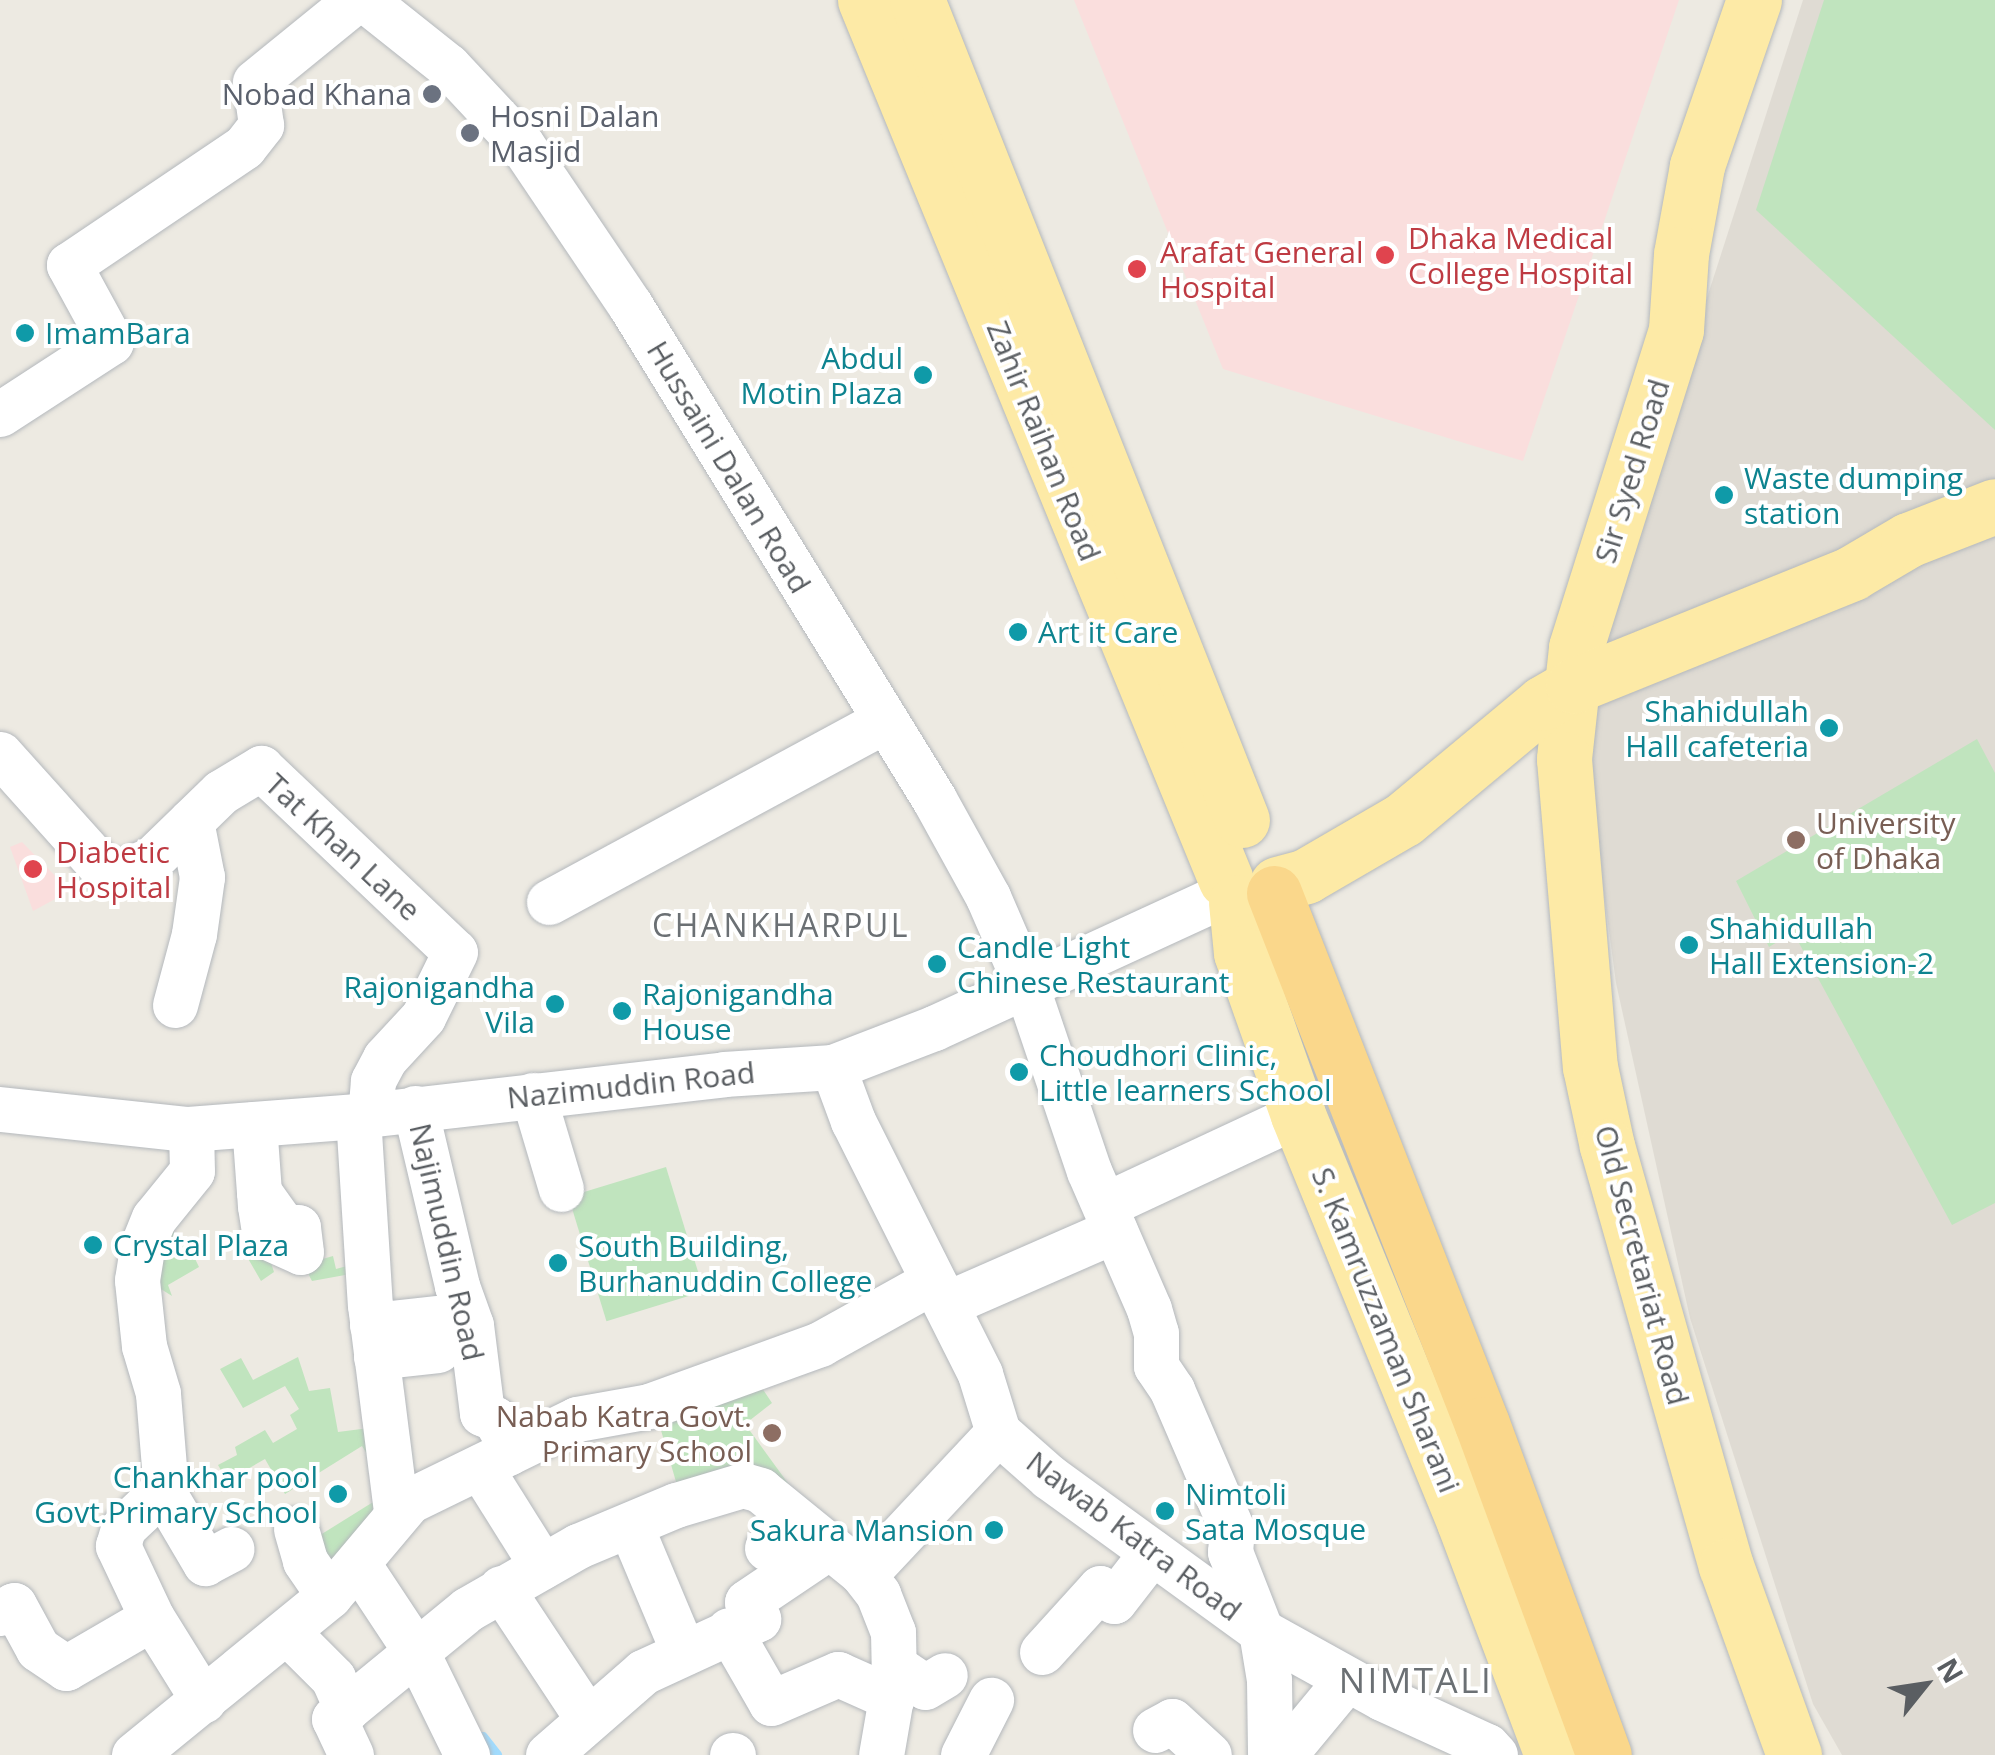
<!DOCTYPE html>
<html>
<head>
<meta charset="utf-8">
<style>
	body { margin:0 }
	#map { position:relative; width:1995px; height:1755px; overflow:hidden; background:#edeae2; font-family:"Open Sans",sans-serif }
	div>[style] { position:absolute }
	.education>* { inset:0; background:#dfdbd3 }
	.medical>* { inset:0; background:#fadedd }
	.green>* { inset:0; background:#c0e4be; transform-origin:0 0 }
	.stream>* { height:10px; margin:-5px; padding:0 5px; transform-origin:5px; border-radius:5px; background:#a1dbfd }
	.roads { filter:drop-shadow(0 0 2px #b4b8bc) drop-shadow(0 0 2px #b4b8bc) }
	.minor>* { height:45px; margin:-22.5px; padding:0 22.5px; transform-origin:22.5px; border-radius:22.5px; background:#fff }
	.major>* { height:55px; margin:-27.5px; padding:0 27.5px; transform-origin:27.5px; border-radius:27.5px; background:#fdeaa6 }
	.highway>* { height:55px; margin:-27.5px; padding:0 27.5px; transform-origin:27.5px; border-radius:27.5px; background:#fad78b }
	.dots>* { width:28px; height:28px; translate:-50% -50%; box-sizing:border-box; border:5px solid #fff; border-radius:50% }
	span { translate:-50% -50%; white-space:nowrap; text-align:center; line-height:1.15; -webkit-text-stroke:8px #fff; paint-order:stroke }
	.worship-label { font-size:30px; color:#5b616d }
	.right { translate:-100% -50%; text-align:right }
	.left { translate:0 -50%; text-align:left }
	.health-label { font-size:30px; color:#be3a42 }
	.culture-label { font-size:30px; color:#0d838f }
	.street-label { font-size:30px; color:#5a5e62 }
	.education-label { font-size:30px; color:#785e54 }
	.neighbourhood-label { font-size:32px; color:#6b7074; letter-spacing:2.5px }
	.quarter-label { font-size:35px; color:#6b7074; letter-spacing:2.5px }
	.north { position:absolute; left:1875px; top:1635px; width:100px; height:100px; -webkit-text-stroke:8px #fff; paint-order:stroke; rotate:60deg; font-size:28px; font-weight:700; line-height:40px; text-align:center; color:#5a5e62 }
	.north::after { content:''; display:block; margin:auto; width:35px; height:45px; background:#5a5e62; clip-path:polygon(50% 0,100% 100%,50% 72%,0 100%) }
</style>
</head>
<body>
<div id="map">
	<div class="education">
		<div style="clip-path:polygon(1803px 0,1995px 0,1995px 1755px,1842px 1755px,1813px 1704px,1690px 1318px,1616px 983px,1578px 698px)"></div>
	</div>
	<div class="medical">
		<div style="clip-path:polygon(1074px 0,1679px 0,1523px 461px,1223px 369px)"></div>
		<div style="clip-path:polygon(22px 842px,70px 891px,33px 911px,10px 847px)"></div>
	</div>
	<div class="green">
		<div style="clip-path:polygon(1824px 0,1995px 0,1995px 430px,1756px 210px)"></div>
		<div style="clip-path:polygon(1977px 739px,1995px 773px,1995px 1203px,1952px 1225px,1793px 932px,1769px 947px,1736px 881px)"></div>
		<div style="left:666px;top:1167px;width:130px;height:102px;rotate:73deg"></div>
		<div style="clip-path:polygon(163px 1225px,186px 1240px,199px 1267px,168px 1285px,172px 1296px,145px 1279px)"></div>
		<div style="clip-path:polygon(264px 1244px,319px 1260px,333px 1256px,336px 1269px,358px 1263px,356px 1273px,312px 1281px,303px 1264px,271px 1263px,274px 1272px,261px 1281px,246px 1255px)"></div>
		<div style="clip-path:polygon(298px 1357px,309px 1391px,330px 1388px,338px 1432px,377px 1427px,370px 1459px,362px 1446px,285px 1494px,265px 1459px,227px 1481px,218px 1465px,237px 1455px,235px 1447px,265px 1430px,273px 1443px,297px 1429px,290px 1415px,299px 1409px,285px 1386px,243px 1408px,220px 1369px,241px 1358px,253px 1380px)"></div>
		<div style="clip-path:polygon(760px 1385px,772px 1403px,745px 1424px,811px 1515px,679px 1492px,658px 1420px)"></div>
		<div style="clip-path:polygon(386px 1494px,330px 1586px,317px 1537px)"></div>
	</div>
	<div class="stream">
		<div style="left:475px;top:1742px;width:9px;rotate:-32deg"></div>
		<div style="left:483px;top:1737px;width:23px;rotate:52deg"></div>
	</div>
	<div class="roads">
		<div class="minor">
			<div style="left:365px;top:0;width:106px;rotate:38.5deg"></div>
			<div style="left:448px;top:66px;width:108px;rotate:46.9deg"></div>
			<div style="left:522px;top:145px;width:193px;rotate:56deg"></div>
			<div style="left:630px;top:305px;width:580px;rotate:58.39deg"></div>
			<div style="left:934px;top:799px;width:112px;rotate:61.1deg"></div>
			<div style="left:988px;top:897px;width:96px;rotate:66.6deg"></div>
			<div style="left:1026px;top:985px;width:196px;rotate:71.3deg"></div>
			<div style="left:1089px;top:1171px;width:150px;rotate:66.5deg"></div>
			<div style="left:1149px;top:1309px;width:25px;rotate:74deg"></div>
			<div style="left:1156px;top:1333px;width:33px;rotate:90deg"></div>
			<div style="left:1156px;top:1366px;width:29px;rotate:56deg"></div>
			<div style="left:1172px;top:1390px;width:151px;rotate:66.7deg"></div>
			<div style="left:1232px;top:1529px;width:23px;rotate:95deg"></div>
			<div style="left:1230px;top:1552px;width:85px;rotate:68.6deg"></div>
			<div style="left:1261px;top:1631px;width:50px;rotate:80.7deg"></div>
			<div style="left:1269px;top:1680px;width:75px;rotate:89.2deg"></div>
			<div style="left:0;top:414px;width:132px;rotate:-33deg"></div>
			<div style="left:111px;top:342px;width:88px;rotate:-118.6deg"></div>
			<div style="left:69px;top:265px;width:211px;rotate:-34deg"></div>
			<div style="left:244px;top:147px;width:28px;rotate:-52deg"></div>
			<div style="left:261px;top:125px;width:43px;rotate:-97.9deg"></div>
			<div style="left:255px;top:82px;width:130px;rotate:-39.1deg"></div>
			<div style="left:0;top:754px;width:156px;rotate:48.1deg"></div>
			<div style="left:104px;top:870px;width:20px;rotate:3deg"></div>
			<div style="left:124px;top:871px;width:30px;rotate:-23deg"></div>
			<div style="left:152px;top:859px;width:96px;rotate:-44.2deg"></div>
			<div style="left:221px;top:792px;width:47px;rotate:-31deg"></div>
			<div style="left:261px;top:768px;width:267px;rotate:43.5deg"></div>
			<div style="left:455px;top:952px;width:72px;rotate:116.2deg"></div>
			<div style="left:423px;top:1017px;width:56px;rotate:132.8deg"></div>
			<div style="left:385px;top:1058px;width:26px;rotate:118deg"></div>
			<div style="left:373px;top:1081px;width:33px;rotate:95deg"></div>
			<div style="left:549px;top:902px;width:381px;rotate:-28.4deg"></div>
			<div style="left:175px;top:1005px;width:73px;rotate:-75deg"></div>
			<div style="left:194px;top:934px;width:58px;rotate:-82deg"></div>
			<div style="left:202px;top:877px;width:57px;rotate:-101.1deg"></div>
			<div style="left:833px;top:1067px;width:58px;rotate:69.7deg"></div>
			<div style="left:853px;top:1121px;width:283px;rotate:63.3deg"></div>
			<div style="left:980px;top:1374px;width:61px;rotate:72.8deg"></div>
			<div style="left:998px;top:1432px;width:68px;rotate:41.4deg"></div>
			<div style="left:1049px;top:1477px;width:262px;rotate:36deg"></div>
			<div style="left:1261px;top:1631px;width:138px;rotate:29deg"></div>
			<div style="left:1382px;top:1698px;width:115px;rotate:24.6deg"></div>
			<div style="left:1487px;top:1746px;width:12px;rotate:48deg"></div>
			<div style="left:533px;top:1095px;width:98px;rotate:73.4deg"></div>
			<div style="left:415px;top:1108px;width:183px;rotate:76.7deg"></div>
			<div style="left:457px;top:1286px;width:41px;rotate:70.3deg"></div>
			<div style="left:471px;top:1325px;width:89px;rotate:82.9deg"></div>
			<div style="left:482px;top:1413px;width:14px;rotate:25deg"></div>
			<div style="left:495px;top:1419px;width:22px;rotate:60deg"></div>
			<div style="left:506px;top:1438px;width:15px;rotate:82deg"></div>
			<div style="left:0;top:1109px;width:189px;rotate:6.1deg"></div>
			<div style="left:188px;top:1129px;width:170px;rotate:-4.4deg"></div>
			<div style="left:358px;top:1116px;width:368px;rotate:-6.5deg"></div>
			<div style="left:724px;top:1074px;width:109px;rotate:-3.7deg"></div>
			<div style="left:833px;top:1067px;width:108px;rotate:-21.1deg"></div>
			<div style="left:934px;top:1028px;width:324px;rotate:-24.7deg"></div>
			<div style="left:358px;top:1116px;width:189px;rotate:86.4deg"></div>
			<div style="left:370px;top:1305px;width:208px;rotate:82.8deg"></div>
			<div style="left:254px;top:1124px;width:68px;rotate:85.8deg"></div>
			<div style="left:259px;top:1192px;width:14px;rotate:86deg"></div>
			<div style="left:260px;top:1206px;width:30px;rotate:81deg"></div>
			<div style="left:265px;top:1236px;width:39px;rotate:24deg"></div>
			<div style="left:301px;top:1252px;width:25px;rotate:-97deg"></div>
			<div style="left:298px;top:1227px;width:14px;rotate:180deg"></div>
			<div style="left:284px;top:1227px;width:43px;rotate:-125.5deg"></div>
			<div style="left:1105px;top:1205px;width:213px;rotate:-25deg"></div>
			<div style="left:946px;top:1304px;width:184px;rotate:-23.6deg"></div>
			<div style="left:372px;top:1325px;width:64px;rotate:-6.2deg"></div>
			<div style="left:376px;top:1357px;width:62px;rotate:-6.4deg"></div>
			<div style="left:480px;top:1467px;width:117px;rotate:57.9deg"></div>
			<div style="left:162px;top:1490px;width:85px;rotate:59.5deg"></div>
			<div style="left:205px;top:1563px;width:30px;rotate:-28deg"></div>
			<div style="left:630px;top:1525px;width:137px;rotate:67.2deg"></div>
			<div style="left:296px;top:1529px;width:33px;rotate:74deg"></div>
			<div style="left:305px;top:1561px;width:42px;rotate:55.6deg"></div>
			<div style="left:767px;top:1548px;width:41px;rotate:-37.1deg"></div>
			<div style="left:358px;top:1564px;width:107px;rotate:56.5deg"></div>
			<div style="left:417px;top:1653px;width:114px;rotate:63.9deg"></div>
			<div style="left:861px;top:1572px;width:7px;rotate:-8deg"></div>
			<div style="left:868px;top:1571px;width:190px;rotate:-46.9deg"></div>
			<div style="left:501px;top:1588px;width:156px;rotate:56.5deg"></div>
			<div style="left:0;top:1613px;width:16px;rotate:-30deg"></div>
			<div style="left:14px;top:1605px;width:50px;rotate:61.4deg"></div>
			<div style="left:38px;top:1649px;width:34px;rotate:34deg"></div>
			<div style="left:66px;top:1668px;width:99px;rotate:-30.2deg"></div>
			<div style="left:152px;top:1618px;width:80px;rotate:-115.3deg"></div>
			<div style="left:118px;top:1546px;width:19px;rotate:-74deg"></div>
			<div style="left:123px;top:1528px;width:51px;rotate:-43.4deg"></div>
			<div style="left:160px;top:1493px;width:15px;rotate:-70deg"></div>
			<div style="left:165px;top:1479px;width:86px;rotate:-94.7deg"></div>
			<div style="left:158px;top:1393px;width:49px;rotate:-106.6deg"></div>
			<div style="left:144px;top:1346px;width:66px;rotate:-96.1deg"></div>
			<div style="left:137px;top:1280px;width:33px;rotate:-81deg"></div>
			<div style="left:142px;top:1247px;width:31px;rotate:-68deg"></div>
			<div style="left:154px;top:1218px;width:60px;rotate:-51deg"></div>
			<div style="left:192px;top:1171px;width:42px;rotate:-91.4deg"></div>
			<div style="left:152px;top:1618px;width:97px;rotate:58.1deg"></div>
			<div style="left:729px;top:1630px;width:84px;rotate:60.1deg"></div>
			<div style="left:771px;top:1703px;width:73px;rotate:-23.4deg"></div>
			<div style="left:838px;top:1674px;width:59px;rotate:24deg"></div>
			<div style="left:287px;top:1632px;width:65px;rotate:45deg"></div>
			<div style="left:333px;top:1678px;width:34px;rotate:66deg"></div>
			<div style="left:1042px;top:1652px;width:86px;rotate:-47.8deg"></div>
			<div style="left:1100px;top:1588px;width:19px;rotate:43deg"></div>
			<div style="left:1114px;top:1601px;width:62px;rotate:-52.2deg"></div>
			<div style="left:894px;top:1666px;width:37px;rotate:34deg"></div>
			<div style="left:925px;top:1687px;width:23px;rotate:-31deg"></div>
			<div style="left:1155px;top:1730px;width:19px;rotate:-28deg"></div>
			<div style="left:1172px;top:1721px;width:50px;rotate:42.6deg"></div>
			<div style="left:134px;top:1755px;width:252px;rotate:-39.2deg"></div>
			<div style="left:329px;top:1596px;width:124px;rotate:-49.9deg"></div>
			<div style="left:409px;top:1501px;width:187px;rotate:-26deg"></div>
			<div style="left:577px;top:1419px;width:73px;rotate:-10.2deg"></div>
			<div style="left:649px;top:1406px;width:182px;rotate:-19.9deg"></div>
			<div style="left:820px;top:1344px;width:129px;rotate:-29.1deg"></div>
			<div style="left:351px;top:1755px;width:40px;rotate:-115deg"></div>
			<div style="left:334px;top:1719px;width:173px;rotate:-39.4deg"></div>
			<div style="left:468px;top:1609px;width:127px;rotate:-29.8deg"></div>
			<div style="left:578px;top:1546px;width:106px;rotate:-22.7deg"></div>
			<div style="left:676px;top:1505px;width:70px;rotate:-16.6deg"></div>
			<div style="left:743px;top:1485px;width:18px;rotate:16deg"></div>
			<div style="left:760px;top:1490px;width:130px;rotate:39.1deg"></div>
			<div style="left:861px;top:1572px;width:28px;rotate:52deg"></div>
			<div style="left:878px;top:1594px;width:41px;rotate:68.5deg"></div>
			<div style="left:893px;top:1632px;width:48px;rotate:88.8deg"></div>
			<div style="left:894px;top:1680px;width:76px;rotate:99.8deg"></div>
			<div style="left:548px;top:1755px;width:126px;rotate:-41.1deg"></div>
			<div style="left:643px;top:1672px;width:127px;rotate:-24.7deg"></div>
			<div style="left:758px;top:1619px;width:20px;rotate:-123deg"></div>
			<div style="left:747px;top:1602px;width:99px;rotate:-33.9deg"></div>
			<div style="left:732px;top:1755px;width:1px"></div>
			<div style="left:963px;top:1755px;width:62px;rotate:-63deg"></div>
			<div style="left:1284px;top:1755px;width:97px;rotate:-50.4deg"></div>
		</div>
		<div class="major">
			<div style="left:865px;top:0;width:951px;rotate:67.7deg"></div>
			<div style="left:917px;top:0;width:882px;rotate:68.38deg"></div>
			<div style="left:1754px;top:0;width:176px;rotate:109deg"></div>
			<div style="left:1697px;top:166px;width:89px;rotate:100.3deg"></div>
			<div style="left:1681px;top:254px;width:76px;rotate:93.8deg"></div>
			<div style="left:1676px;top:330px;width:333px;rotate:107.5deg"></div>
			<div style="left:1576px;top:648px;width:112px;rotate:96.2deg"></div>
			<div style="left:1564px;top:759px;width:309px;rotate:85.2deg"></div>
			<div style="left:1590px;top:1067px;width:81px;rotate:77.9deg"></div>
			<div style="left:1607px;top:1146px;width:437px;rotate:74.2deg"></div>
			<div style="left:1726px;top:1566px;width:201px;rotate:70.2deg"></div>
			<div style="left:1277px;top:884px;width:30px;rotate:-15deg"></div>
			<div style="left:1306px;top:876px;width:113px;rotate:-30.2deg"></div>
			<div style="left:1404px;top:819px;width:181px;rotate:-39.8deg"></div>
			<div style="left:1543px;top:703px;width:34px;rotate:-30deg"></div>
			<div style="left:1573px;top:686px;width:301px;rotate:-22deg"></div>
			<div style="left:1852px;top:573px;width:65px;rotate:-30.5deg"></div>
			<div style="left:1908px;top:540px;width:93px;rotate:-21.3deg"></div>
			<div style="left:1236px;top:902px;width:51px;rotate:84.4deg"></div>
			<div style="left:1241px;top:953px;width:172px;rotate:70.6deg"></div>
			<div style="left:1298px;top:1115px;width:440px;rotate:67.8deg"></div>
			<div style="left:1464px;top:1522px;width:249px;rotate:69.3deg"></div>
		</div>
		<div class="highway">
			<div style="left:1274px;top:893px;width:570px;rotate:68.61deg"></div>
			<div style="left:1482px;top:1424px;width:353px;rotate:69.8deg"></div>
		</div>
	</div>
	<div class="dots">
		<div style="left:432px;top:94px;background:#6b7280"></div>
		<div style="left:470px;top:133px;background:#6b7280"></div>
		<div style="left:1385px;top:255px;background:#e0444e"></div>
		<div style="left:1137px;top:269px;background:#e0444e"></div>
		<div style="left:25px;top:333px;background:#0f9aa8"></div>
		<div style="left:923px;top:375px;background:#0f9aa8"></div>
		<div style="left:1724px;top:495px;background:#0f9aa8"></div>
		<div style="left:1018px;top:632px;background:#0f9aa8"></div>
		<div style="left:1829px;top:728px;background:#0f9aa8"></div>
		<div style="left:1796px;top:840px;background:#8d6e63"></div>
		<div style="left:33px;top:869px;background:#e0444e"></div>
		<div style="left:1689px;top:945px;background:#0f9aa8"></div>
		<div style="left:937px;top:964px;background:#0f9aa8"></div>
		<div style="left:555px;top:1004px;background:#0f9aa8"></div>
		<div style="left:622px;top:1011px;background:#0f9aa8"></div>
		<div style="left:1019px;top:1072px;background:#0f9aa8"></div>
		<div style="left:93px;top:1245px;background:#0f9aa8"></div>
		<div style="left:558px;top:1263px;background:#0f9aa8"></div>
		<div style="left:772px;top:1433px;background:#8d6e63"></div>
		<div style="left:338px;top:1494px;background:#0f9aa8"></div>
		<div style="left:1165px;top:1511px;background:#0f9aa8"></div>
		<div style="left:994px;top:1530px;background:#0f9aa8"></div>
	</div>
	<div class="worship-label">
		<span class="right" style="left:412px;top:94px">Nobad Khana</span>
		<span class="left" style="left:490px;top:133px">Hosni Dalan<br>Masjid</span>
	</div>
	<div class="health-label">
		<span class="left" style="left:1408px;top:255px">Dhaka Medical<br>College Hospital</span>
		<span class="left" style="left:1160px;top:269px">Arafat General<br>Hospital</span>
		<span class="left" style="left:56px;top:869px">Diabetic<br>Hospital</span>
	</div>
	<div class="culture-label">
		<span class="left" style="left:45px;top:333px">ImamBara</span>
		<span class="right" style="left:903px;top:375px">Abdul<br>Motin Plaza</span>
		<span class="left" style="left:1744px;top:495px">Waste dumping<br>station</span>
		<span class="left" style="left:1038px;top:632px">Art it Care</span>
		<span class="right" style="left:1809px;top:728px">Shahidullah<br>Hall cafeteria</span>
		<span class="left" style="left:1709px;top:945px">Shahidullah<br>Hall Extension-2</span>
		<span class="left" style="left:957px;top:964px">Candle Light<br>Chinese Restaurant</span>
		<span class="right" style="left:535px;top:1004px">Rajonigandha<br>Vila</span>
		<span class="left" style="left:642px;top:1011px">Rajonigandha<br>House</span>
		<span class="left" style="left:1039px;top:1072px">Choudhori Clinic,<br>Little learners School</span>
		<span class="left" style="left:113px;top:1245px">Crystal Plaza</span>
		<span class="left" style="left:578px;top:1263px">South Building,<br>Burhanuddin College</span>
		<span class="right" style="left:318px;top:1494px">Chankhar pool<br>Govt.Primary School</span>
		<span class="left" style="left:1185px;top:1511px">Nimtoli<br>Sata Mosque</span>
		<span class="right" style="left:974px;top:1530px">Sakura Mansion</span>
	</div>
	<div class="street-label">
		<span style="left:1044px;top:441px;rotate:68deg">Zahir Raihan Road</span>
		<span style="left:729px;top:467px;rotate:59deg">Hussaini Dalan Road</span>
		<span style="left:1632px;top:471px;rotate:-73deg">Sir Syed Road</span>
		<span style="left:343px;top:847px;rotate:43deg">Tat Khan Lane</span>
		<span style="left:631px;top:1085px;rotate:-6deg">Nazimuddin Road</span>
		<span style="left:447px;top:1242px;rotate:77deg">Najimuddin Road</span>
		<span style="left:1642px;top:1265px;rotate:75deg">Old Secretariat Road</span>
		<span style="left:1386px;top:1330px;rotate:68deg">S. Kamruzzaman Sharani</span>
		<span style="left:1134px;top:1536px;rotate:37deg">Nawab Katra Road</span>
	</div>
	<div class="education-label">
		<span class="left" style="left:1816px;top:840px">University<br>of Dhaka</span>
		<span class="right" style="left:752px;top:1433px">Nabab Katra Govt.<br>Primary School</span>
	</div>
	<div class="neighbourhood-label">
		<span style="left:781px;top:925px">CHANKHARPUL</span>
	</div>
	<div class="quarter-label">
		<span style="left:1416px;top:1680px">NIMTALI</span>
	</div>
	<div class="north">N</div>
</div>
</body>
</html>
